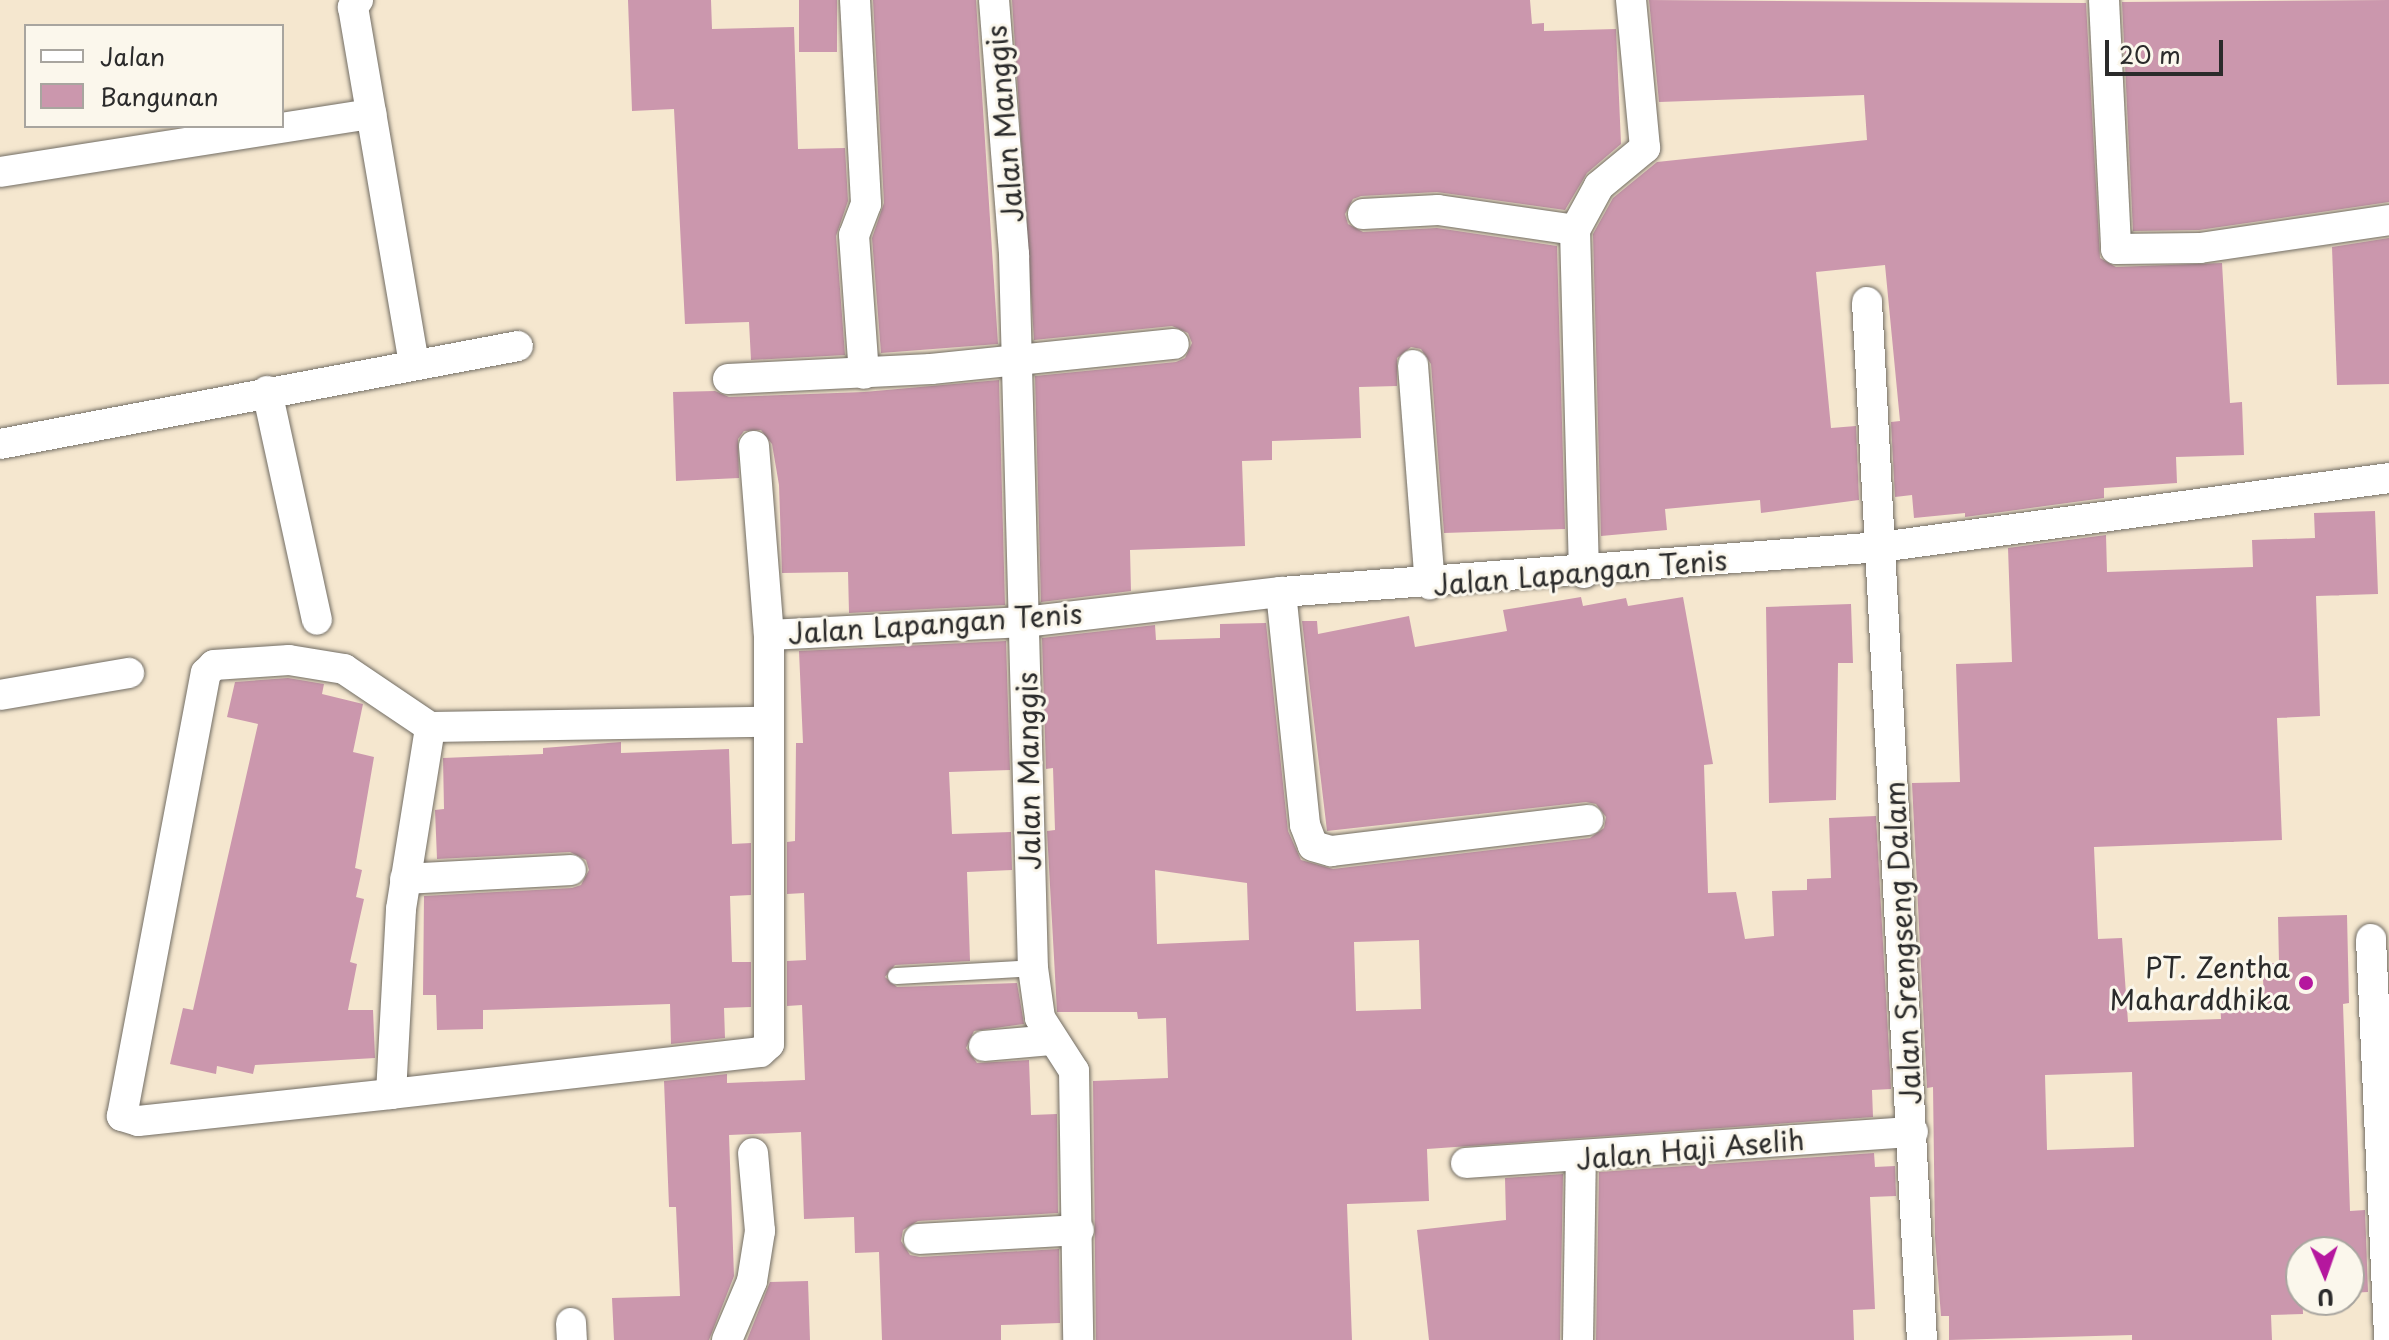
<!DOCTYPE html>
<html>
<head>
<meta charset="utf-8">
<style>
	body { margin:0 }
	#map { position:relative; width:2389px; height:1340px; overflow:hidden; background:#f5e7cf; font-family:"Playpen Sans",sans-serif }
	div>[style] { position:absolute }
	.building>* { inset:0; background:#cb97ad; transform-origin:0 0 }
	.roads { filter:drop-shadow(0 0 2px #726d64) drop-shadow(0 0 2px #726d64) }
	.service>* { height:16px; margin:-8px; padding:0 8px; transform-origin:8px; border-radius:8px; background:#fff }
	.minor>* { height:30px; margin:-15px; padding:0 15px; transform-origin:15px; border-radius:15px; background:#fff }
	.dots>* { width:22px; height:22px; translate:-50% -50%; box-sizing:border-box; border:4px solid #fbf7ec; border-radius:50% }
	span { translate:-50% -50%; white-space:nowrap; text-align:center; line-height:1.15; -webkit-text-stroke:6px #fbf7ec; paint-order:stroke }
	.street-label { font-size:28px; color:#2b2b2b }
	.poi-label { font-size:28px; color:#2b2b2b }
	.right { translate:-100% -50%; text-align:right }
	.legend { position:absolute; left:24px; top:24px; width:260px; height:104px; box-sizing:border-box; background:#fbf7ec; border:2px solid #a8a59f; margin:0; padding:10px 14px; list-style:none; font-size:24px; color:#2b2b2b }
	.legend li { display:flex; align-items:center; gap:16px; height:40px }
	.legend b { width:40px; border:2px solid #a8a59f }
	.north { position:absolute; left:2285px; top:1236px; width:80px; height:80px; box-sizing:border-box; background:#fbf7ec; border:2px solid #a8a59f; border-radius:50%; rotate:178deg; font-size:22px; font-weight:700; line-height:32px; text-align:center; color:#2b2b2b }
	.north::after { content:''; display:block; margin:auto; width:28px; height:36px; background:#b5179e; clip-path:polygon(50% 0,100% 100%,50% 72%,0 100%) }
	.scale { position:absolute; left:2105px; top:40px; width:118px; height:36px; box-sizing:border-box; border:4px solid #2b2b2b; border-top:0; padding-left:10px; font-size:24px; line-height:28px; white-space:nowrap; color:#2b2b2b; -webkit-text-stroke:6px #fbf7ec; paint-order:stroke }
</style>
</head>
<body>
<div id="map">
	<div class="building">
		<div style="clip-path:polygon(628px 0,711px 0,712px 29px,794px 27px,798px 149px,845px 148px,848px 201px,836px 236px,845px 355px,751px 360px,749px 322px,685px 324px,674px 109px,632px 111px)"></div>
		<div style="left:799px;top:0;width:38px;height:52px"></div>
		<div style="clip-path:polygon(873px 0,976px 0,998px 344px,881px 353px,872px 238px,884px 203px)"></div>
		<div style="clip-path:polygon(1012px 0,1530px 0,1532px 24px,1544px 23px,1544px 31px,1616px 29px,1621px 144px,1587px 173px,1565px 210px,1437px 192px,1361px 196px,1353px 199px,1345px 214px,1348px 224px,1363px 232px,1437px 228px,1557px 246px,1565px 529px,1444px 533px,1431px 364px,1421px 349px,1411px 347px,1397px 358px,1397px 386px,1359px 387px,1361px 438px,1272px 441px,1272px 460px,1242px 461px,1245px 546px,1130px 550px,1131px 591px,1041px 602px,1035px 376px,1176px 362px,1185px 358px,1192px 343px,1188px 333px,1172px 326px,1034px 340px)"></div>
		<div style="clip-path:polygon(1649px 0,2086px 3px,2100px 258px,2116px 267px,2222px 263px,2230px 403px,2242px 402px,2244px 455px,2176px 457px,2177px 483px,2104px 488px,2104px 498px,1965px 517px,1965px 513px,1914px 518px,1912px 495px,1895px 497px,1891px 422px,1900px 421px,1885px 265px,1816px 272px,1831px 428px,1856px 426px,1859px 500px,1761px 513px,1760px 500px,1665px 509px,1667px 530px,1601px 536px,1593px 234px,1613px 198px,1657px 162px,1867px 140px,1864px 95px,1659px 102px)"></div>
		<div style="clip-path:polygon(2389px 0,2389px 202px,2199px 230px,2133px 231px,2122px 2px)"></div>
		<div style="clip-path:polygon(2389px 238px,2389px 384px,2337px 385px,2332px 247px)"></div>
		<div style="clip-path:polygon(999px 380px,1005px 605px,849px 613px,848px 572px,782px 573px,779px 485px,772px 444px,761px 430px,744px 431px,738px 439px,739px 478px,676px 481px,673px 392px,715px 391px,729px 397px,864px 392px)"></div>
		<div style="clip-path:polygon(evenodd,2375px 511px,2378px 594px,2316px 596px,2320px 716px,2277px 718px,2282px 840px,2094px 847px,2098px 939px,2122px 938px,2128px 1022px,2221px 1019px,2220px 997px,2264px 996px,2262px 963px,2279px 963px,2278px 917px,2347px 915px,2349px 1003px,2343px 1004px,2350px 1211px,2365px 1210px,2368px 1292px,2349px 1293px,2349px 1252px,2301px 1252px,2303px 1314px,2271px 1315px,2272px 1340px,2132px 1340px,2132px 1335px,1949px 1340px,1949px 1316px,1941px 1316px,1935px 1238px,1933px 1087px,1927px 1088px,1912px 783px,1960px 782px,1956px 664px,2012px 662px,2008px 548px,2106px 535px,2107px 572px,2253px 567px,2252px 540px,2315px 538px,2314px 513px,2375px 511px,2132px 1072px,2134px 1147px,2047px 1150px,2045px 1075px,2132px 1072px)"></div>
		<div style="clip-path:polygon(evenodd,1581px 597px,1583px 606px,1626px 598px,1628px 606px,1683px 597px,1713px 764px,1704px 765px,1708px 893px,1736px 892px,1745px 939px,1774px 936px,1772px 891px,1807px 890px,1807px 879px,1831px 878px,1829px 818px,1876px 816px,1891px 1089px,1872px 1090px,1873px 1117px,1427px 1149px,1429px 1201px,1347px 1204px,1352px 1340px,1096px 1340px,1093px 1081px,1168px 1078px,1166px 1018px,1138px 1019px,1137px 1012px,1057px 1012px,1047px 831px,1055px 830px,1053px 768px,1046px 769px,1042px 638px,1155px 625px,1156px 640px,1220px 638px,1220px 624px,1266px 623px,1288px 831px,1301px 860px,1333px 869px,1590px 838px,1604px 828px,1606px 817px,1596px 804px,1586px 802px,1327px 831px,1302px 621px,1317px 621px,1318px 634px,1409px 616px,1415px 647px,1507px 631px,1503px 610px,1581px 597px,1155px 870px,1247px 883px,1249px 940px,1157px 944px,1155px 870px,1581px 597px,1419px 940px,1421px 1009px,1356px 1011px,1354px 942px,1419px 940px)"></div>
		<div style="clip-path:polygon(1851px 604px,1853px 663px,1838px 663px,1836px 800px,1769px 803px,1766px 607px)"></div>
		<div style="clip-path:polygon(1006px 641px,1010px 770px,949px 772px,952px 834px,1011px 832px,1012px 870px,967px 872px,970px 961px,895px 965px,885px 977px,897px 987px,1017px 983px,1024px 1024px,974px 1031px,966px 1048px,977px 1063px,1029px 1060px,1031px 1115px,1057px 1114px,1058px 1213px,918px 1221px,903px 1230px,901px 1241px,910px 1255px,920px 1257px,1059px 1249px,1060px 1323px,1001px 1325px,1001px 1340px,882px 1340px,879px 1252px,855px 1253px,854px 1217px,804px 1219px,801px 1132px,729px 1135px,734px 1276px,709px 1340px,614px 1340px,612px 1298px,680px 1296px,676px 1207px,669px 1207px,664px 1081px,727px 1074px,727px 1083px,805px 1080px,802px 1005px,787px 1006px,787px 961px,806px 960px,804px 893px,787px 894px,787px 842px,795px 841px,796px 743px,803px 743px,799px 651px)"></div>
		<div style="clip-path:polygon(288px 678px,324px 684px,322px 694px,363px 704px,353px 752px,374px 757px,355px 868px,362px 870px,356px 897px,364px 899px,350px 962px,357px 964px,348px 1010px,373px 1010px,375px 1058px,255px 1065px,253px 1074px,217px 1066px,216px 1074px,170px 1064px,183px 1008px,193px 1010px,258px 724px,227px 717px,235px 682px)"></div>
		<div style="clip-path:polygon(621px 742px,621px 753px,729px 749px,732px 844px,751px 843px,751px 895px,730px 896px,732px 962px,751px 962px,751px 1007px,724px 1008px,725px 1038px,671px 1044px,670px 1004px,483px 1010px,483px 1029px,437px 1030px,436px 995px,423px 995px,424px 896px,572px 888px,581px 885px,589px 870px,586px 860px,570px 852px,437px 859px,435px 810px,444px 809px,443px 758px,543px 754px,543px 748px)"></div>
		<div style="clip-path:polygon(1874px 1153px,1875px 1167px,1895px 1166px,1896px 1196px,1870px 1197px,1875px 1309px,1853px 1310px,1854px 1340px,1596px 1340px,1599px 1172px)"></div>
		<div style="clip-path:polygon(1563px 1174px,1560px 1340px,1429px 1340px,1417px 1230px,1506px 1220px,1505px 1178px)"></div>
		<div style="clip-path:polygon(808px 1281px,810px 1340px,747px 1340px,770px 1282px)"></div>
	</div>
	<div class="roads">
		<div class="service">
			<div style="left:896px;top:976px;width:137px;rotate:-3.3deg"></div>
		</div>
		<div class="minor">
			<div style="left:358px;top:0;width:9px;rotate:126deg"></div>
			<div style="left:353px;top:7px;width:362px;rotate:80.3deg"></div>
			<div style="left:855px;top:0;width:204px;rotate:86.9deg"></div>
			<div style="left:866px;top:204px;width:33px;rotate:111deg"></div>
			<div style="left:854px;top:235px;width:139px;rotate:85.9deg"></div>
			<div style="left:994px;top:0;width:255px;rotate:85.5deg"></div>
			<div style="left:1014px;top:254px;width:714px;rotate:88.48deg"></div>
			<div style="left:1033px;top:968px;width:50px;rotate:82deg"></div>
			<div style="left:1040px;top:1018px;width:63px;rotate:57.3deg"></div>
			<div style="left:1074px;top:1071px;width:269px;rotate:89.1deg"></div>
			<div style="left:2104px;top:0;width:249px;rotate:87.2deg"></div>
			<div style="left:2116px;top:249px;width:84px;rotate:-0.7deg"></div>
			<div style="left:2200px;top:248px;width:191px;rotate:-8.4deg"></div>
			<div style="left:0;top:172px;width:376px;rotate:-8.9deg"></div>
			<div style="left:1363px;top:214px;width:75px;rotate:-3.1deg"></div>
			<div style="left:1438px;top:210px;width:138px;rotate:8.3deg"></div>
			<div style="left:1867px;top:302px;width:1039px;rotate:86.97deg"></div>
			<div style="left:1413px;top:365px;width:220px;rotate:85.6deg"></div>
			<div style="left:728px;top:379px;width:203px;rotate:-2.8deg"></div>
			<div style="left:931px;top:369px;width:244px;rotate:-5.9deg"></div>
			<div style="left:267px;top:391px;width:234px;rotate:77.7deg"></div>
			<div style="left:0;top:444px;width:527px;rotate:-10.71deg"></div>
			<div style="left:754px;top:446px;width:190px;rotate:85.5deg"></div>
			<div style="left:769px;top:635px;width:409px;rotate:90deg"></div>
			<div style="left:769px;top:1044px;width:12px;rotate:138deg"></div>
			<div style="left:760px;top:1052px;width:371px;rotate:173.5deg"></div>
			<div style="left:391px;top:1094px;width:254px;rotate:173.9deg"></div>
			<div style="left:138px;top:1121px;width:17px;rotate:-163deg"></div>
			<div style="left:122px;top:1116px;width:451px;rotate:-79.3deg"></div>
			<div style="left:206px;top:673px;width:11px;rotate:-45deg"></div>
			<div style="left:214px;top:665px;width:75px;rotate:-3.8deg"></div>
			<div style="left:289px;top:660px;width:56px;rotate:9.3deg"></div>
			<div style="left:344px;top:669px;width:104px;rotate:34deg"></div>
			<div style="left:430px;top:727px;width:336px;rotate:-0.9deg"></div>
			<div style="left:1584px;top:573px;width:343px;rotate:-91.5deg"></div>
			<div style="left:1575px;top:230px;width:50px;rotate:-61.4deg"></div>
			<div style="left:1599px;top:186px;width:60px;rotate:-39.6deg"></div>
			<div style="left:1645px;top:148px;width:149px;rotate:-95.4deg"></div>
			<div style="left:1281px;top:592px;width:234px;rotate:84.1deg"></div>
			<div style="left:1305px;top:825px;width:22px;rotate:69deg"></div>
			<div style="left:1313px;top:846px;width:19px;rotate:16deg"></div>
			<div style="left:1331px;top:851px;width:259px;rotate:-6.9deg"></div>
			<div style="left:769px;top:635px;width:255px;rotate:-2.9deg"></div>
			<div style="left:1024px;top:622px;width:259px;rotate:-6.7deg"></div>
			<div style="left:1281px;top:592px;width:602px;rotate:-4.29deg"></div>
			<div style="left:1881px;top:547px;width:513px;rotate:-7.73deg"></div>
			<div style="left:0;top:695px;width:131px;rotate:-9.7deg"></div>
			<div style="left:405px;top:879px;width:166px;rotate:-3.1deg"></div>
			<div style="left:2371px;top:939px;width:401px;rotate:87.4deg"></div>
			<div style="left:984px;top:1046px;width:69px;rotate:-5deg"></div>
			<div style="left:391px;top:1094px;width:185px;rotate:-86.9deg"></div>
			<div style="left:401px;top:909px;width:184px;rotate:-80.9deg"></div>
			<div style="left:1466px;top:1163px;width:448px;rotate:-4deg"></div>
			<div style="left:919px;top:1239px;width:160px;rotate:-3.2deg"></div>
			<div style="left:571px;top:1323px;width:17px;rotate:87deg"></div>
			<div style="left:727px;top:1340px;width:64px;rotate:-67deg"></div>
			<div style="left:752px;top:1281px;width:51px;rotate:-80.9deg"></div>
			<div style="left:760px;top:1231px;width:78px;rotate:-95.1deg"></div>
			<div style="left:1578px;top:1340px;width:182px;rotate:-89.1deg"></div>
		</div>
	</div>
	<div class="dots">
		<div style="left:2306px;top:983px;background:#b5179e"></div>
	</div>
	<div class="street-label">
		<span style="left:1004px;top:124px;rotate:-95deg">Jalan Manggis</span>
		<span style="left:1580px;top:572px;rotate:-5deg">Jalan Lapangan Tenis</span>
		<span style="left:935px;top:623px;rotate:-4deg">Jalan Lapangan Tenis</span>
		<span style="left:1028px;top:771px;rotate:-91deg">Jalan Manggis</span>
		<span style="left:1902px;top:943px;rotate:-93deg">Jalan Srengseng Dalam</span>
		<span style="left:1690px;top:1149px;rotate:-5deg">Jalan Haji Aselih</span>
	</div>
	<div class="poi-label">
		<span class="right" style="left:2290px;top:983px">PT. Zentha<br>Maharddhika</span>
	</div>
	<ul class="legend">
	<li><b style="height:10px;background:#fff"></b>Jalan</li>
	<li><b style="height:22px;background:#cb97ad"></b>Bangunan</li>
	</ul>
	<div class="north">U</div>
	<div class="scale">20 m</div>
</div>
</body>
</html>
